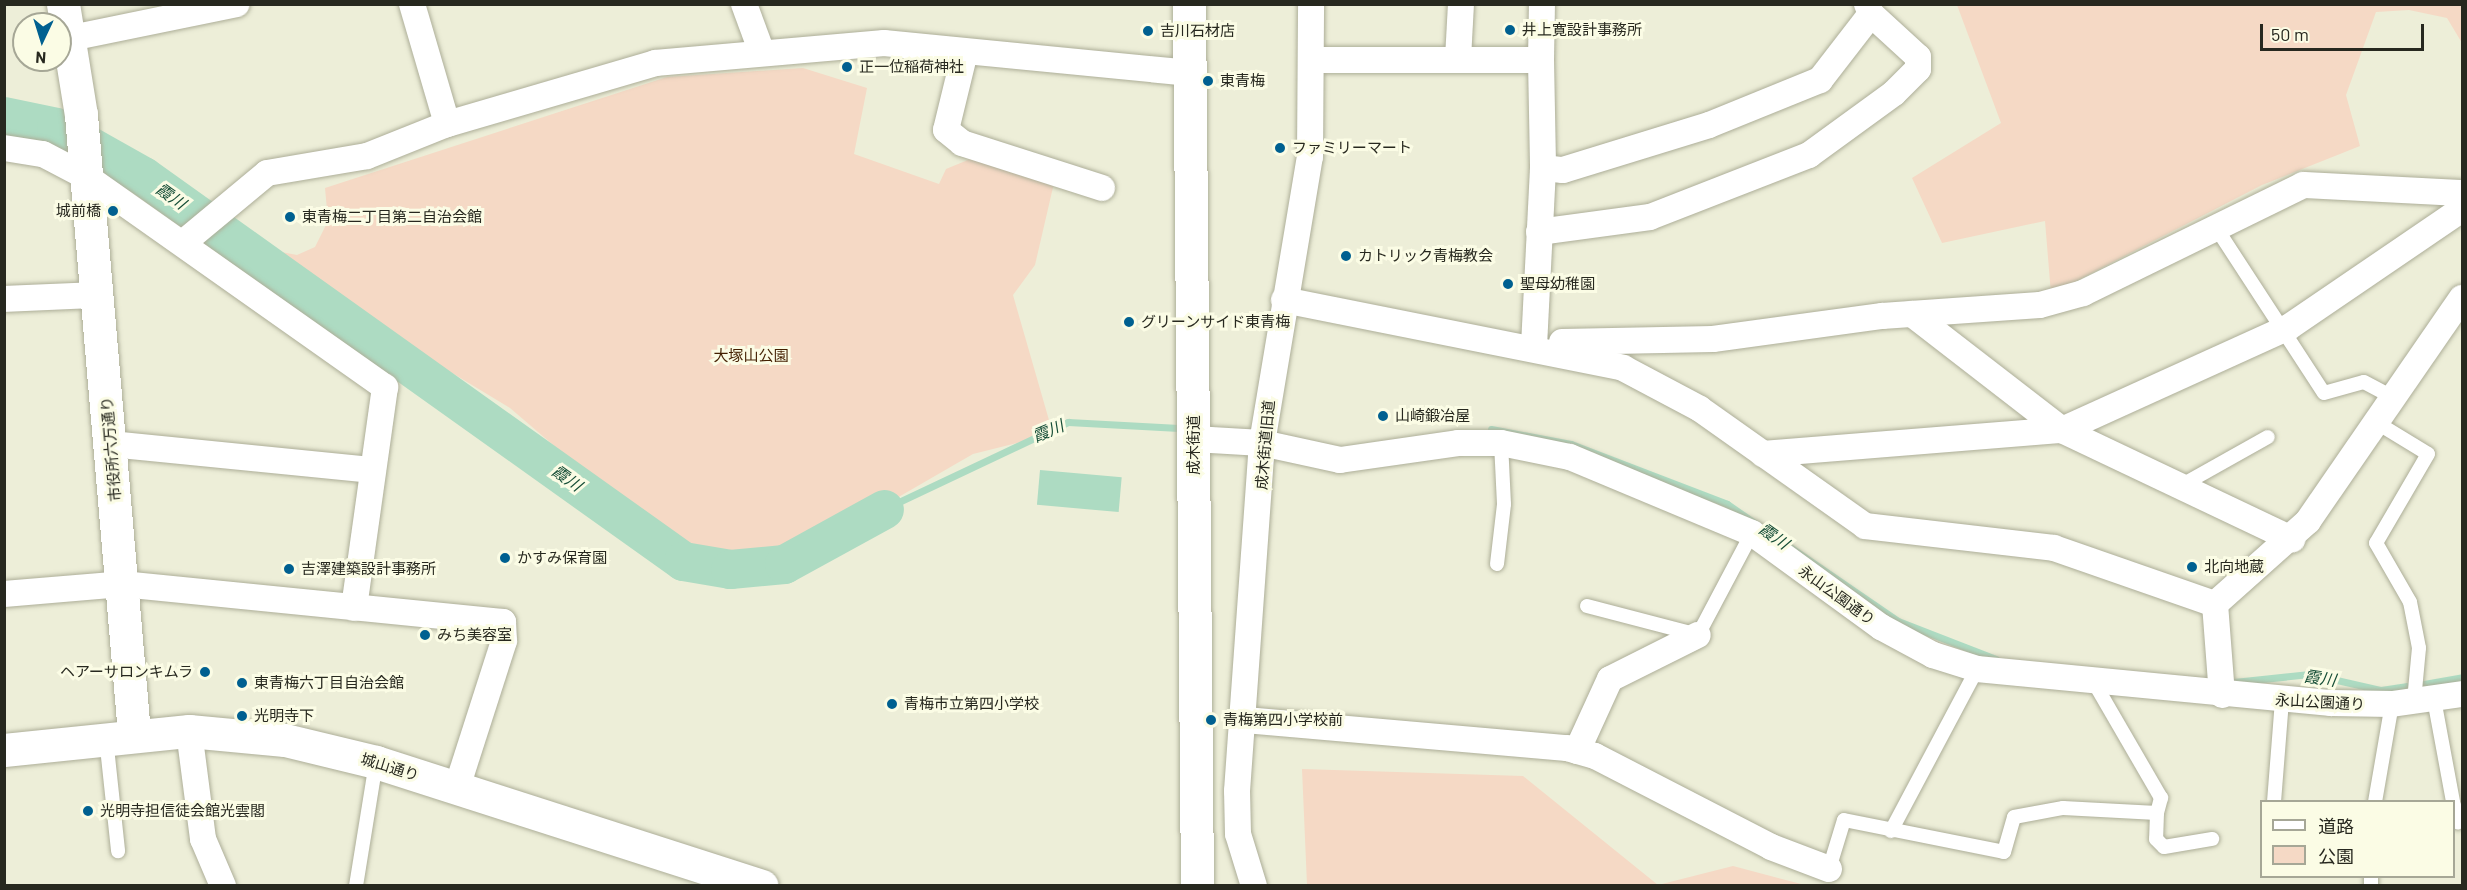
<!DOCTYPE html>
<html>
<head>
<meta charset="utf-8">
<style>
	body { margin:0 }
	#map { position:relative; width:2467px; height:890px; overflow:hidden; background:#edeed8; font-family:Barlow,"Noto Sans JP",sans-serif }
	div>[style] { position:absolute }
	.green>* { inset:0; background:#f5d9c5 }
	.water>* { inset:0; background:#addbc2; transform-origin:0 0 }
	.stream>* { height:7px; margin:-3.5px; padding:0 3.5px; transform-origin:3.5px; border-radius:3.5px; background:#addbc2 }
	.river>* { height:39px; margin:-19.5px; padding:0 19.5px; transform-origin:19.5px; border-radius:19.5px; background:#addbc2 }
	.roads { filter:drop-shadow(0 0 2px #adae98) drop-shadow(0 0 2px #adae98) }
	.lane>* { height:14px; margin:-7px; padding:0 7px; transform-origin:7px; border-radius:7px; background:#fff }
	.street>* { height:26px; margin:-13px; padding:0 13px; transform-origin:13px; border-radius:13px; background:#fff }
	.secondary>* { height:33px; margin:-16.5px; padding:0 16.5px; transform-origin:16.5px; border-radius:16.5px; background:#fff }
	.primary>* { height:33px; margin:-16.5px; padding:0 16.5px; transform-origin:16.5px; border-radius:16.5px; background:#fff }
	.dots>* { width:16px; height:16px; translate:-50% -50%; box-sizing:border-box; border:3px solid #fbfce5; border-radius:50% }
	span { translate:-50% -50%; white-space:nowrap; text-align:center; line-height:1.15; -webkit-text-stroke:6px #fbfce5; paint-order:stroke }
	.poi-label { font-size:15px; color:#27281f }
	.left { translate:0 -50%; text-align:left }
	.right { translate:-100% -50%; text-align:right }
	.park-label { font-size:15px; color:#431f00 }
	.street-label { font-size:15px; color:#27281f }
	.water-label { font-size:16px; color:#154d36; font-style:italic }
	.frame { position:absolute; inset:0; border:6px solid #27281f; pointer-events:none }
	.legend { position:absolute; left:2260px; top:800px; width:195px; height:78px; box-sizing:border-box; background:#fbfce5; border:2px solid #a6a796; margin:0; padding:8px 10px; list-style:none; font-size:18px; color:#27281f }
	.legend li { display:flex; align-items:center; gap:12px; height:30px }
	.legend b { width:30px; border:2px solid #a6a796 }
	.north { position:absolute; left:12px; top:12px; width:60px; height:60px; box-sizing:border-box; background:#fbfce5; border:2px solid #a6a796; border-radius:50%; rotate:184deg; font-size:16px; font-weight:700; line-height:24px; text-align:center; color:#27281f }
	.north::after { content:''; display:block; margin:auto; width:21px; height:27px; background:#006090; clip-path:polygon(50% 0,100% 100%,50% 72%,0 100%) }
	.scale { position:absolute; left:2260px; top:24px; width:164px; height:27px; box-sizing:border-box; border:3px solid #27281f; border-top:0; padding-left:8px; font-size:18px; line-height:21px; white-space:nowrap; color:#27281f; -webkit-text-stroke:4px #fbfce5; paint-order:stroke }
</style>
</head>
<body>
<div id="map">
	<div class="green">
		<div style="clip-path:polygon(1957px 5px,2462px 5px,2462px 43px,2447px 18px,2409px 10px,2376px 12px,2346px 95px,2360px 146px,2262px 185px,2051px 294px,2045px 221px,1942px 243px,1912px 178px,2001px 123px)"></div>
		<div style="clip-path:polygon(803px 68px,867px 88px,854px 154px,939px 184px,946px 169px,980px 155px,1054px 183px,1035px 265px,1013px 295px,1053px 434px,973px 454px,774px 569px,730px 569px,684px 557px,510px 408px,269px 262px,276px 251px,297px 255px,315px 247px,328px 221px,325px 188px,667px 77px)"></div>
		<div style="clip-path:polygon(1302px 769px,1523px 776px,1658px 885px,1733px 866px,1805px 885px,1307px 885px)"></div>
	</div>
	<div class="water">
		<div style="left:1040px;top:470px;width:82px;height:35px;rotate:5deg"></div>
	</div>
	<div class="stream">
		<div style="left:1491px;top:429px;width:81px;rotate:10.6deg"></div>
		<div style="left:1571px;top:444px;width:167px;rotate:21deg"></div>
		<div style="left:1727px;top:504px;width:207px;rotate:34.4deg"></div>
		<div style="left:1898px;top:621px;width:105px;rotate:21.2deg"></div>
		<div style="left:884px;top:509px;width:204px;rotate:-25.3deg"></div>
		<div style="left:1068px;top:422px;width:111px;rotate:3.1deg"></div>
		<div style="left:2234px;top:682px;width:76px;rotate:-6deg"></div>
		<div style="left:2310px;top:674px;width:73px;rotate:12.7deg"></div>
		<div style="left:2381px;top:690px;width:25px;rotate:-9deg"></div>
		<div style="left:2424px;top:684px;width:39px;rotate:-10deg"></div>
	</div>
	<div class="river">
		<div style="left:4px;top:116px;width:53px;rotate:11.9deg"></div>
		<div style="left:56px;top:127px;width:100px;rotate:29.4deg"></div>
		<div style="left:143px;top:176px;width:663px;rotate:35.49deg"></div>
		<div style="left:683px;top:561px;width:48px;rotate:9.7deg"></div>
		<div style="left:730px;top:569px;width:54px;rotate:-5.3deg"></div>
		<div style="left:784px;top:564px;width:114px;rotate:-28.8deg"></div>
	</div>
	<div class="roads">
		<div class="lane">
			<div style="left:2215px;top:226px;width:199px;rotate:56.9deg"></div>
			<div style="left:2324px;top:393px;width:41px;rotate:-15.4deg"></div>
			<div style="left:2364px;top:382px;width:32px;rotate:28deg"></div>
			<div style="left:2374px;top:421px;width:63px;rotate:31.4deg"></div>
			<div style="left:2428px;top:454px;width:103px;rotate:120.3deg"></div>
			<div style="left:2376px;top:543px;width:68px;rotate:60deg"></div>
			<div style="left:2410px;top:602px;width:47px;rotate:78.9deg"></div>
			<div style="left:2419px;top:648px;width:53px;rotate:95.4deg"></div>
			<div style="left:2177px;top:488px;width:104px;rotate:-29.3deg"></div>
			<div style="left:1497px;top:564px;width:60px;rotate:-83.3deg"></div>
			<div style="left:1504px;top:504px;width:61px;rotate:-92.8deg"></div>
			<div style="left:1587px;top:606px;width:115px;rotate:14.6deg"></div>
			<div style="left:1698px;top:635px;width:115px;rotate:-62.1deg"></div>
			<div style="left:2434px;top:699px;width:105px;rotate:79.5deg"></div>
			<div style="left:106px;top:738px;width:114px;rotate:83.9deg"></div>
			<div style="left:2274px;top:802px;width:102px;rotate:-85.5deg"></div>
			<div style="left:2375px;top:802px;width:99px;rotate:-80.2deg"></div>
			<div style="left:2454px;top:805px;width:18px;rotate:77deg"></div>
			<div style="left:2157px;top:813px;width:26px;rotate:92deg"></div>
			<div style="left:2156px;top:839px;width:11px;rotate:45deg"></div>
			<div style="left:2164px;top:847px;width:49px;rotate:-9.5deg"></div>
			<div style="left:1891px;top:831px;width:183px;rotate:-62deg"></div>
			<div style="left:1829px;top:869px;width:51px;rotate:-73deg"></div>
			<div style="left:1844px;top:820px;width:163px;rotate:11.3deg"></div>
			<div style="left:2004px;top:852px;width:36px;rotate:-74deg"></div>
			<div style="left:2014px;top:817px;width:50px;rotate:-10.4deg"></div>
			<div style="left:2063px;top:808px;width:94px;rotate:3deg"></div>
			<div style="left:2157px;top:813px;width:16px;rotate:-75deg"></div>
			<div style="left:2161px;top:798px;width:132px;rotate:-120.1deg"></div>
			<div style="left:356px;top:886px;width:126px;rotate:-80.8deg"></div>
			<div style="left:2371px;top:886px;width:10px;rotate:-90deg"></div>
		</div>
		<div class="street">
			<div style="left:412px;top:4px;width:125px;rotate:73.7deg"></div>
			<div style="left:744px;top:4px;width:49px;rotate:69.7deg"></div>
			<div style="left:71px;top:38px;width:169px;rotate:-11.6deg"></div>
			<div style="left:965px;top:52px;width:80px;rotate:103.7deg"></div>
			<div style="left:946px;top:130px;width:21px;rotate:39deg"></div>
			<div style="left:962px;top:143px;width:147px;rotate:17.8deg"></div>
			<div style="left:1458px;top:59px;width:55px;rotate:-86.9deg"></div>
			<div style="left:1311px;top:60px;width:230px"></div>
			<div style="left:1541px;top:60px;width:108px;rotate:88.9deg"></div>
			<div style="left:1543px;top:168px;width:20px;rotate:6deg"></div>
			<div style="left:1563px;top:170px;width:153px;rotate:-17.1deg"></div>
			<div style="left:1709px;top:125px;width:120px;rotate:-22.1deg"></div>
			<div style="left:1820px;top:80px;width:83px;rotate:-52.3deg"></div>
			<div style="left:1541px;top:60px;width:56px;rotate:-89deg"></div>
			<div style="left:4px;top:148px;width:39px;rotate:9deg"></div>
			<div style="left:43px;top:154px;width:50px;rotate:27.6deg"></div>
			<div style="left:87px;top:177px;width:365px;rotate:35.2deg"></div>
			<div style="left:385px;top:387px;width:223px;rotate:98deg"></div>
			<div style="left:1539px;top:232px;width:112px;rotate:-7.7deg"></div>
			<div style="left:1650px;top:217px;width:171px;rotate:-21.3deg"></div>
			<div style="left:1809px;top:155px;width:105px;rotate:-36.1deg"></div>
			<div style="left:1894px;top:93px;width:34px;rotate:-45deg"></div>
			<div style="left:1918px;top:69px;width:12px;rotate:-90deg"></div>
			<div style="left:1918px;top:57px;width:64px;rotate:-137.5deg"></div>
			<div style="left:1871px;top:14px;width:11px;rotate:-112deg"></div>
			<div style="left:184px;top:242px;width:108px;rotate:-39.7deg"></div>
			<div style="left:267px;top:173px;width:101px;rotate:-9.6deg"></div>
			<div style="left:367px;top:156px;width:86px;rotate:-21.8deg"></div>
			<div style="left:447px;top:124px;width:217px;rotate:-16.3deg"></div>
			<div style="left:655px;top:63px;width:230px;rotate:-5deg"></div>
			<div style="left:884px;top:43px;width:308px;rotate:5.6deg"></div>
			<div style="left:4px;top:299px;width:93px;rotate:-2.5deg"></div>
			<div style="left:1284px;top:300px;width:346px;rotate:11.3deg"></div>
			<div style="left:1623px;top:368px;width:87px;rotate:28deg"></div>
			<div style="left:1700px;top:409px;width:202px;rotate:35.3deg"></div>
			<div style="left:1865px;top:526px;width:190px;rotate:6.6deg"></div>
			<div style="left:2054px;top:548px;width:170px;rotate:19.2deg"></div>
			<div style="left:1912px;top:314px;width:190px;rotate:37.7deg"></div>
			<div style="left:2062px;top:430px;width:255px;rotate:25.4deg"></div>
			<div style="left:1562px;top:342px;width:151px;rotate:-1.1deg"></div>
			<div style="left:1713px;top:339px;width:171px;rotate:-7.8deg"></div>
			<div style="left:1882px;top:316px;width:158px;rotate:-4deg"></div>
			<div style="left:2040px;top:305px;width:45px;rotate:-15.6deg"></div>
			<div style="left:2083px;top:293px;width:245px;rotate:-26.1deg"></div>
			<div style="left:2303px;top:185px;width:159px;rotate:2.9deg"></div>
			<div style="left:1534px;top:346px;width:178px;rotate:-87.1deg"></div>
			<div style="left:1194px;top:439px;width:68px;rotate:3.4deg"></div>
			<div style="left:1262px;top:443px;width:80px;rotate:12.3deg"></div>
			<div style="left:1340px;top:460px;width:119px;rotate:-8.2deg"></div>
			<div style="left:1458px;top:443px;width:43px"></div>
			<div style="left:1501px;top:443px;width:70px;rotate:11.5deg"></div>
			<div style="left:1570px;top:457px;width:197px;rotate:22.7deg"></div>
			<div style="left:1752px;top:533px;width:160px;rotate:36.1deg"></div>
			<div style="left:1881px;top:627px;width:59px;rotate:28.3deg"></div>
			<div style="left:1933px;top:655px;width:46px;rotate:17.7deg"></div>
			<div style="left:1977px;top:669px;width:356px;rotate:5.5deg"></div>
			<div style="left:2331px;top:703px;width:61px;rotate:0.9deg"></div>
			<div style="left:2392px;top:704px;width:71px;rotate:-8.1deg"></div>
			<div style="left:111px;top:444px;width:263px;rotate:5.7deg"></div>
			<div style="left:1763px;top:454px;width:300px;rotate:-4.6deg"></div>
			<div style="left:2062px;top:430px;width:249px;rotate:-24.4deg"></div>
			<div style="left:2289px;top:327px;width:209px;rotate:-34.3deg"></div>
			<div style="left:4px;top:594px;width:118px;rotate:-4.8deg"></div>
			<div style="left:122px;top:584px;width:383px;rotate:5.7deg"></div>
			<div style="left:503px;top:622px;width:19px;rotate:87deg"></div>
			<div style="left:504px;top:641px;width:153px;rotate:107.8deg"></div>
			<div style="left:2222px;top:695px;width:91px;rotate:-94.4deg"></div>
			<div style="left:2215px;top:604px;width:125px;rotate:-41.7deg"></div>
			<div style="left:2308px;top:521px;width:271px;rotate:-55.4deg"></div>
			<div style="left:1245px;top:720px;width:323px;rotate:5deg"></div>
			<div style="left:1567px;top:748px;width:29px;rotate:16deg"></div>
			<div style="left:1595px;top:756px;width:198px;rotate:27.3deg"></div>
			<div style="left:1771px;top:847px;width:62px;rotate:20.8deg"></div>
			<div style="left:189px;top:731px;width:109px;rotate:82.6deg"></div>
			<div style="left:203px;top:839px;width:51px;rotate:66.9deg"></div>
			<div style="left:1577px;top:751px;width:79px;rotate:-65.4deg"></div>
			<div style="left:1610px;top:679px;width:98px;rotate:-26.6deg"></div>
			<div style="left:1254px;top:886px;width:54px;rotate:-107.1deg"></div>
			<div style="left:1238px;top:834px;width:43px;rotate:-91.3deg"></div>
			<div style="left:1237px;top:791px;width:349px;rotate:-85.9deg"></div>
			<div style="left:1262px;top:443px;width:290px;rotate:-80.5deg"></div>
			<div style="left:1310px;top:157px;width:153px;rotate:-89.6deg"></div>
		</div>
		<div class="secondary">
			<div style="left:63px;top:4px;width:112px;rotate:80.8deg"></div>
			<div style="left:81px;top:115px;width:620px;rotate:85.1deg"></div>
			<div style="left:4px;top:750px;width:186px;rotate:-5.9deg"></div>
			<div style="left:189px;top:731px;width:96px;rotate:5.4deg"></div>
			<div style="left:285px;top:740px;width:94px;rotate:13.6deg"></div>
			<div style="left:376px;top:762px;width:405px;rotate:17.8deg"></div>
		</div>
		<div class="primary">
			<div style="left:1189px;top:4px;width:882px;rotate:89.48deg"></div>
		</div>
	</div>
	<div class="dots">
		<div style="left:1510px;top:30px;background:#006090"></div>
		<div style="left:1148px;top:31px;background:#006090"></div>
		<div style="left:847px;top:67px;background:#006090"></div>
		<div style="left:1208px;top:81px;background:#006090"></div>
		<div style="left:1280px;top:148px;background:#006090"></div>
		<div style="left:113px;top:211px;background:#006090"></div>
		<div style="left:290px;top:217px;background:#006090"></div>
		<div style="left:1346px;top:256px;background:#006090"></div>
		<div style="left:1508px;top:284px;background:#006090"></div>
		<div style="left:1129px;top:322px;background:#006090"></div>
		<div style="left:1383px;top:416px;background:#006090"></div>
		<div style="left:505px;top:558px;background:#006090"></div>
		<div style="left:2192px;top:567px;background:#006090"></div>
		<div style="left:289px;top:569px;background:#006090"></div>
		<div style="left:425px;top:635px;background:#006090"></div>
		<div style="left:205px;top:672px;background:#006090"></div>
		<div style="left:242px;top:683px;background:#006090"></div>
		<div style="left:892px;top:704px;background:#006090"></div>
		<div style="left:242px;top:716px;background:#006090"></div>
		<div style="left:1211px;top:720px;background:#006090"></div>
		<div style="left:88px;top:811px;background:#006090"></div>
	</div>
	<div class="poi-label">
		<span class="left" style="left:1522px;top:30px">井上寛設計事務所</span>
		<span class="left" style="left:1160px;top:31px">吉川石材店</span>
		<span class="left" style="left:859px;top:67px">正一位稲荷神社</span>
		<span class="left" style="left:1220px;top:81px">東青梅</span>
		<span class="left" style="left:1292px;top:148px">ファミリーマート</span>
		<span class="right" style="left:101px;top:211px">城前橋</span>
		<span class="left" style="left:302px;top:217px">東青梅二丁目第二自治会館</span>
		<span class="left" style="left:1358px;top:256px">カトリック青梅教会</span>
		<span class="left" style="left:1520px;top:284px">聖母幼稚園</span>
		<span class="left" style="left:1141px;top:322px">グリーンサイド東青梅</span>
		<span class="left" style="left:1395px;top:416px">山崎鍛冶屋</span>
		<span class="left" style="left:517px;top:558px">かすみ保育園</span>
		<span class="left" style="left:2204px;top:567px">北向地蔵</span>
		<span class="left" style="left:301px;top:569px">吉澤建築設計事務所</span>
		<span class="left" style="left:437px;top:635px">みち美容室</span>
		<span class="right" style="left:193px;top:672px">ヘアーサロンキムラ</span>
		<span class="left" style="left:254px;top:683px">東青梅六丁目自治会館</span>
		<span class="left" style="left:904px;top:704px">青梅市立第四小学校</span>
		<span class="left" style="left:254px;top:716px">光明寺下</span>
		<span class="left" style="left:1223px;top:720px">青梅第四小学校前</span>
		<span class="left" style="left:100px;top:811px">光明寺担信徒会館光雲閣</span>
	</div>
	<div class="park-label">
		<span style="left:751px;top:356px">大塚山公園</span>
	</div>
	<div class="street-label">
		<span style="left:1194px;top:445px;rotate:-90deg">成木街道</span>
		<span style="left:1265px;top:445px;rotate:-85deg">成木街道旧道</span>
		<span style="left:111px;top:449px;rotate:-95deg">市役所六万通り</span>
		<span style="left:1837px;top:595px;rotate:36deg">永山公園通り</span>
		<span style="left:2320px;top:702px;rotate:3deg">永山公園通り</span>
		<span style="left:390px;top:767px;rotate:17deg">城山通り</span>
	</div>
	<div class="water-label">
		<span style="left:171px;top:196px;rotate:35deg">霞川</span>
		<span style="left:1048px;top:431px;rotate:-23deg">霞川</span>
		<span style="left:567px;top:478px;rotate:35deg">霞川</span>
		<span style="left:1774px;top:536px;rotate:35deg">霞川</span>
		<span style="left:2320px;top:678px;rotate:8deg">霞川</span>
	</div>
	<div class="frame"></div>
	<ul class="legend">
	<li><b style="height:8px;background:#fff"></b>道路</li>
	<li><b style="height:16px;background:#f5d9c5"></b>公園</li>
	</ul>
	<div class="north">N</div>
	<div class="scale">50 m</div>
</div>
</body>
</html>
